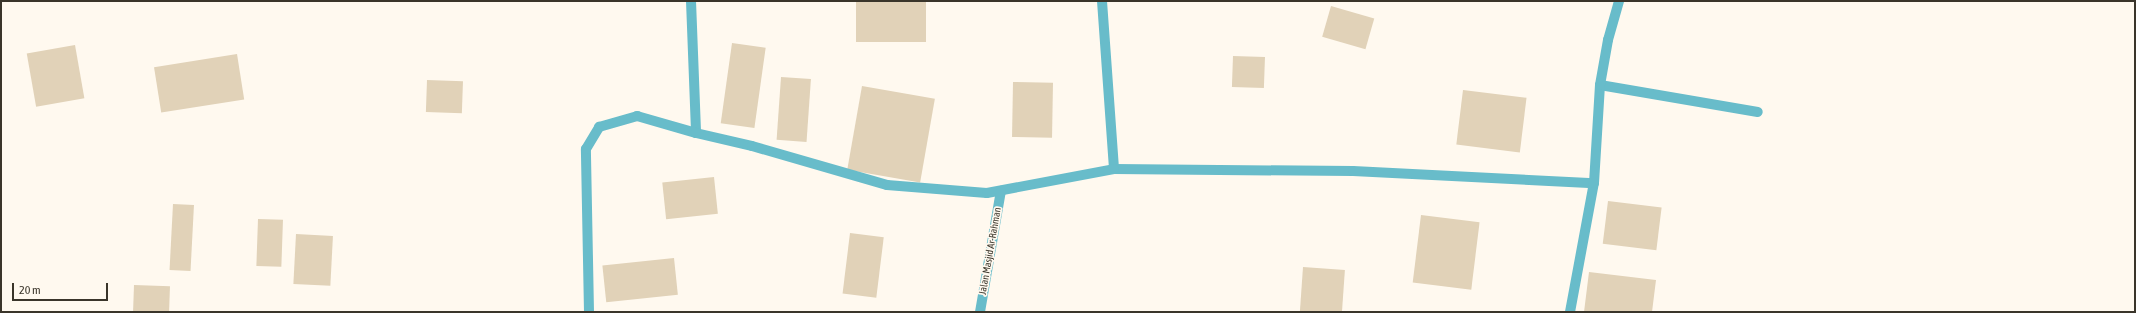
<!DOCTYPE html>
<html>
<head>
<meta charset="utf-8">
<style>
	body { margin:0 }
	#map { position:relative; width:2136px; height:313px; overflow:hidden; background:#fff9ef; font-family:"Asap Condensed",sans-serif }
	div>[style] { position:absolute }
	.building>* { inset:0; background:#e1d2b8; transform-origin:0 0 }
	.minor>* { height:10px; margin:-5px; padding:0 5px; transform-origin:5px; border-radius:5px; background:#68bcca }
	span { translate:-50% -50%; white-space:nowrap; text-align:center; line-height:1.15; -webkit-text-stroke:3.5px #fff9ef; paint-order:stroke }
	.street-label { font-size:10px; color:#3a352a }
	.frame { position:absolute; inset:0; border:2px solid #3a352a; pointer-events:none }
	.scale { position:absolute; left:12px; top:283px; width:96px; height:18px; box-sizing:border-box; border:2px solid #3a352a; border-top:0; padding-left:5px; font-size:12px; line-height:14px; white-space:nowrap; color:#3a352a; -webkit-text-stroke:3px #fff9ef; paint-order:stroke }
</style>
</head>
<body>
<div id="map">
	<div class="building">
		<div style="left:856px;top:1px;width:70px;height:41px"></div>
		<div style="left:1331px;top:6px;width:45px;height:32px;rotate:16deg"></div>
		<div style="left:732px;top:43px;width:34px;height:81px;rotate:8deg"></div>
		<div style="left:75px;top:45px;width:54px;height:49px;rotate:80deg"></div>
		<div style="left:237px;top:54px;width:46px;height:84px;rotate:81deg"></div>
		<div style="left:1233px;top:56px;width:32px;height:31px;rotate:2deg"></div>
		<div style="left:781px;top:77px;width:30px;height:63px;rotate:4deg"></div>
		<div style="left:427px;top:80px;width:36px;height:32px;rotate:2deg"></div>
		<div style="left:1013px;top:82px;width:40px;height:55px;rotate:1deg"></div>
		<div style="left:862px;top:86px;width:74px;height:85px;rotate:10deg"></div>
		<div style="left:1463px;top:90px;width:64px;height:55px;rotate:7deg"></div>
		<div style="left:714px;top:177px;width:37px;height:52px;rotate:84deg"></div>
		<div style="left:1608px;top:201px;width:54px;height:43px;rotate:7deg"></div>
		<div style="left:173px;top:204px;width:21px;height:66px;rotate:3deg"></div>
		<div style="left:1421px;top:215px;width:59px;height:68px;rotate:7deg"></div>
		<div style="left:258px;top:219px;width:25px;height:47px;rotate:2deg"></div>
		<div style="left:850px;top:233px;width:34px;height:61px;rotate:7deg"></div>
		<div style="left:296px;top:234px;width:37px;height:50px;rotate:3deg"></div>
		<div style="left:674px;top:258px;width:37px;height:72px;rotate:84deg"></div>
		<div style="left:1303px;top:267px;width:42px;height:45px;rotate:4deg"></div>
		<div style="clip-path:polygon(1589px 272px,1656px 280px,1652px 312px,1584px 312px)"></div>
		<div style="left:134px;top:285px;width:36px;height:27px;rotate:2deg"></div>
	</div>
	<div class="minor">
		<div style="left:691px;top:1px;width:132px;rotate:87.8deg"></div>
		<div style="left:1102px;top:1px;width:168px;rotate:85.9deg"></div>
		<div style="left:1114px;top:169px;width:239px;rotate:0.5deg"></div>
		<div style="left:1353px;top:171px;width:241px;rotate:2.9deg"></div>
		<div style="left:1600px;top:85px;width:160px;rotate:9.7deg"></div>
		<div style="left:589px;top:312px;width:163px;rotate:-91.1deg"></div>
		<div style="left:586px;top:149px;width:26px;rotate:-59deg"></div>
		<div style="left:599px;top:127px;width:40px;rotate:-16deg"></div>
		<div style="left:637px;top:116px;width:61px;rotate:16.1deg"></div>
		<div style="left:696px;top:133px;width:57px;rotate:13.1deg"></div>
		<div style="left:752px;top:146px;width:141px;rotate:16.1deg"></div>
		<div style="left:887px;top:185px;width:100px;rotate:4.6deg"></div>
		<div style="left:987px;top:193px;width:129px;rotate:-10.7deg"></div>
		<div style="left:980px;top:312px;width:123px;rotate:-80.2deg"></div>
		<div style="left:1570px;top:312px;width:131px;rotate:-79.5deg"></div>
		<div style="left:1594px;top:183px;width:98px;rotate:-86.5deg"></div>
		<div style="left:1600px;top:85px;width:46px;rotate:-79.9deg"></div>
		<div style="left:1608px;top:40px;width:41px;rotate:-74.2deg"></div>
	</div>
	<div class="street-label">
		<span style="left:990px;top:251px;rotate:-80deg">Jalan Masjid Ar-Rahman</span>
	</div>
	<div class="frame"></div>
	<div class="scale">20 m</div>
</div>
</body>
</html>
